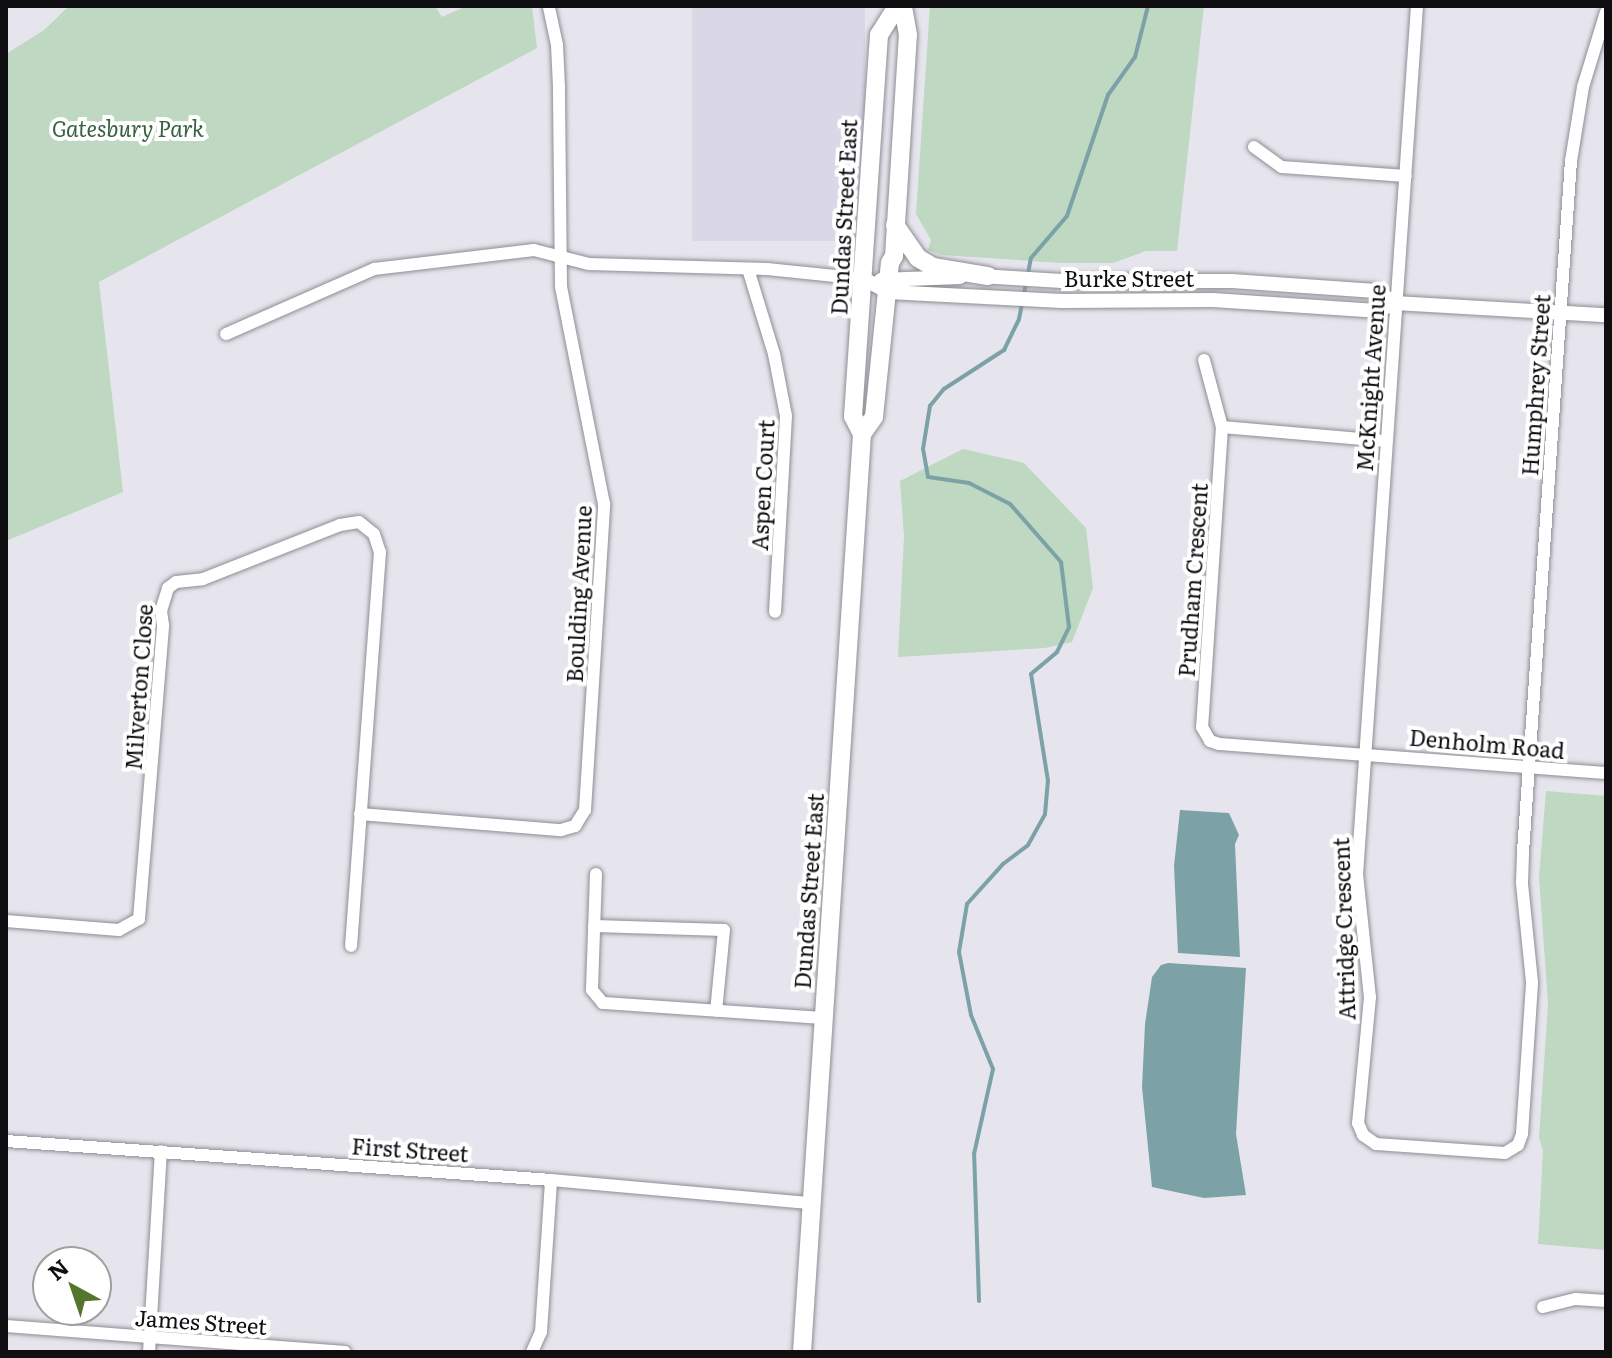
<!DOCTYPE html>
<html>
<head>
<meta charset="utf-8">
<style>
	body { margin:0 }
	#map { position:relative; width:1612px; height:1358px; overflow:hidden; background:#e6e5ed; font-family:Literata,serif }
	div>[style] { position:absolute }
	.built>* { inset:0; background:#dad7e6; transform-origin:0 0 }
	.green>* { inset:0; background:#bed8c2 }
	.water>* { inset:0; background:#7ca2a7 }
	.stream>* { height:4px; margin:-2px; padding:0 2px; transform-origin:2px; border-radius:2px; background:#7ca2a7 }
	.roads { filter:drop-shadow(0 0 2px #8e8d94) drop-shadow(0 0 2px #8e8d94) }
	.minor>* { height:12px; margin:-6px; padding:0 6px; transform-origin:6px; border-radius:6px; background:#fff }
	.tertiary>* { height:14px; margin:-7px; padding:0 7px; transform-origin:7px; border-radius:7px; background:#fff }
	.primary>* { height:18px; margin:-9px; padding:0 9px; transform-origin:9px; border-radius:9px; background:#fff }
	span { translate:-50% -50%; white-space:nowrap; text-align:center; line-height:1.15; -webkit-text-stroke:8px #fff; paint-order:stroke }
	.park-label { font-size:22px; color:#37613f; font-style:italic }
	.street-label { font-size:22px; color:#0f0e11 }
	.frame { position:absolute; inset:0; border:8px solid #0f0e11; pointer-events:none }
	.north { position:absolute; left:32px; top:1246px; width:80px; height:80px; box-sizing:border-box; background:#fff; border:2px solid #9f9fa0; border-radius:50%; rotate:320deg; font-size:22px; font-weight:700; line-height:32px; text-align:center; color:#0f0e11 }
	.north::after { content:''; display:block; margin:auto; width:28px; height:36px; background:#55752c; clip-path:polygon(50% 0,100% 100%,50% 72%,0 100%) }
</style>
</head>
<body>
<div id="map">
	<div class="built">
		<div style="left:692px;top:6px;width:173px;height:235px"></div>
	</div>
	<div class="green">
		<div style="clip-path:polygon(69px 6px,435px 6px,442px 17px,467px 6px,532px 6px,537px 48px,99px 282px,123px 492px,6px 541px,6px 54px,44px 30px)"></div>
		<div style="clip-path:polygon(930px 6px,1204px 6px,1177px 251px,1146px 251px,1113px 263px,1063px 263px,942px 255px,928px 250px,931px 240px,916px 214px)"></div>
		<div style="clip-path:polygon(963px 449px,1024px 463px,1086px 528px,1093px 588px,1072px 642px,1045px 648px,898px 657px,904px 536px,900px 481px)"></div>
		<div style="clip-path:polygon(1546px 791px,1606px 796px,1606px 1250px,1538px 1244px,1543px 1151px,1539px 1138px,1548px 1004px,1539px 877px)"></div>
	</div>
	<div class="water">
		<div style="clip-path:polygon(1180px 810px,1229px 813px,1239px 835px,1235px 844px,1240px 957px,1178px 953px,1174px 866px)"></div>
		<div style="clip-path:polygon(1168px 963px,1246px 968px,1236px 1134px,1246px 1195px,1204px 1198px,1152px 1187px,1142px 1087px,1145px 1024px,1152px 977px,1161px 965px)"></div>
	</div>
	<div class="stream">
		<div style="left:979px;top:1301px;width:147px;rotate:-91.9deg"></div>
		<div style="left:974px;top:1154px;width:87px;rotate:-77.4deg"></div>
		<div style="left:993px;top:1069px;width:58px;rotate:-112.2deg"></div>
		<div style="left:971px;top:1015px;width:64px;rotate:-100.8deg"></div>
		<div style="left:959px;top:952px;width:49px;rotate:-80.5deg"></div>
		<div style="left:967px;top:904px;width:54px;rotate:-48deg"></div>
		<div style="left:1003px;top:864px;width:31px;rotate:-37deg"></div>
		<div style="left:1028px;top:845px;width:35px;rotate:-61deg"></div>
		<div style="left:1045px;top:814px;width:33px;rotate:-85deg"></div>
		<div style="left:1048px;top:781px;width:108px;rotate:-99deg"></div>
		<div style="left:1031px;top:674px;width:34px;rotate:-40deg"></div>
		<div style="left:1057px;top:652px;width:28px;rotate:-64deg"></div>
		<div style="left:1069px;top:627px;width:65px;rotate:-97deg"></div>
		<div style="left:1061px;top:562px;width:77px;rotate:-131.3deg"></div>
		<div style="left:1010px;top:504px;width:46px;rotate:-152.9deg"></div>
		<div style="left:969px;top:483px;width:41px;rotate:-171.7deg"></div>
		<div style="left:928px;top:477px;width:28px;rotate:-100deg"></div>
		<div style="left:923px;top:449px;width:44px;rotate:-80.8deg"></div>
		<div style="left:930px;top:406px;width:22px;rotate:-51deg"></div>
		<div style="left:944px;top:389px;width:72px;rotate:-33deg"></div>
		<div style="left:1004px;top:350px;width:34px;rotate:-64deg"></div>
		<div style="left:1019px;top:319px;width:62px;rotate:-78.9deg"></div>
		<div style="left:1031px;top:258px;width:55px;rotate:-49.4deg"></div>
		<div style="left:1067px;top:216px;width:128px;rotate:-71.3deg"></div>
		<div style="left:1108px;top:95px;width:47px;rotate:-54.6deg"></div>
		<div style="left:1135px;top:57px;width:53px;rotate:-75.7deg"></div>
	</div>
	<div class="roads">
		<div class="minor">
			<div style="left:1417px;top:6px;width:870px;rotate:93.95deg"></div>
			<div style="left:1357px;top:874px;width:124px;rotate:84deg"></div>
			<div style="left:1370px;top:997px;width:127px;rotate:95.4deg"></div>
			<div style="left:1358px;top:1123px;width:13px;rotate:67deg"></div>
			<div style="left:1363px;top:1135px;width:16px;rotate:35deg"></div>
			<div style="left:1376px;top:1144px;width:129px;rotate:4deg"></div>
			<div style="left:1505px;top:1153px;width:15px;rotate:-32deg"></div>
			<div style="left:1518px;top:1145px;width:12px;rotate:-70deg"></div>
			<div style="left:1522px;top:1134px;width:152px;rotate:-86.2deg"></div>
			<div style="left:1532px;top:982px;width:100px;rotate:-95.8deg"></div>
			<div style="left:1522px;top:883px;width:31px;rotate:-88deg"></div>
			<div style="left:1523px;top:852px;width:693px;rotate:-86.03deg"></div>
			<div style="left:1571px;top:161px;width:75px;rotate:-80.8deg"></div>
			<div style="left:1583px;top:87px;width:78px;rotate:-73deg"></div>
			<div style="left:1254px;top:147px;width:34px;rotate:36deg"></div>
			<div style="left:1282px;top:167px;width:124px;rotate:4.2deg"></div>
			<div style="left:748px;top:269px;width:89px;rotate:73deg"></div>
			<div style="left:774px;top:354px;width:63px;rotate:79deg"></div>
			<div style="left:786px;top:416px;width:196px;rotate:93.2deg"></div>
			<div style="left:226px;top:334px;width:162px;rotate:-23.7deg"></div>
			<div style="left:374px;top:269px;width:161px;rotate:-6.8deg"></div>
			<div style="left:534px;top:250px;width:57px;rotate:14.3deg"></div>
			<div style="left:589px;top:264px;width:178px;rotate:1.6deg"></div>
			<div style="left:767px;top:269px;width:98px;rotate:5.9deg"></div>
			<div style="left:1204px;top:360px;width:69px;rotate:75deg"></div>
			<div style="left:1222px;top:427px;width:301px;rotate:93.8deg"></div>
			<div style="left:1202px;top:727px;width:16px;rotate:60deg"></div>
			<div style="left:1210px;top:741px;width:9px;rotate:18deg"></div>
			<div style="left:1219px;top:744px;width:388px;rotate:4.3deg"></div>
			<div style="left:1222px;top:427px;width:165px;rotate:4.9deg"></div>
			<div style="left:360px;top:814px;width:202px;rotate:4.6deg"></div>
			<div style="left:561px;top:830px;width:15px;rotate:-16deg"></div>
			<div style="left:575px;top:826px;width:19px;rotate:-58deg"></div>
			<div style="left:585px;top:810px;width:307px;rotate:-86.4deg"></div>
			<div style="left:604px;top:504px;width:222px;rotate:-101.2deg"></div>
			<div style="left:561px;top:286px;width:199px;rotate:-90.6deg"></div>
			<div style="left:559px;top:87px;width:42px;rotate:-92.7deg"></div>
			<div style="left:557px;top:45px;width:40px;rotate:-102deg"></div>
			<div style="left:596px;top:874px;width:116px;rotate:92deg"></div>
			<div style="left:592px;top:990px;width:17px;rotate:50deg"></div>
			<div style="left:603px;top:1003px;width:221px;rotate:3.9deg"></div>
			<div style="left:6px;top:921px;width:113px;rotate:4.6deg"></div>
			<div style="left:119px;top:930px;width:23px;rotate:-29deg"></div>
			<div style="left:139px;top:919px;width:295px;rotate:-85.3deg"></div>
			<div style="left:163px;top:625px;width:14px;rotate:-98deg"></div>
			<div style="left:161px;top:611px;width:24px;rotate:-73deg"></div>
			<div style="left:168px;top:588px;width:10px;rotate:-37deg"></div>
			<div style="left:176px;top:582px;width:27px;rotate:-6deg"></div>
			<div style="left:203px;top:579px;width:147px;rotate:-21.5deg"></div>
			<div style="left:340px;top:525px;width:19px;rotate:-9deg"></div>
			<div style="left:359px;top:522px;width:19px;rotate:39deg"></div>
			<div style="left:374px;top:534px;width:19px;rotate:72deg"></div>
			<div style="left:380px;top:552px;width:395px;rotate:94.2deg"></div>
			<div style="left:594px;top:926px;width:130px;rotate:1.8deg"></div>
			<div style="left:724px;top:930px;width:81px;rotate:95.6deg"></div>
			<div style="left:6px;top:1141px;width:546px;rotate:4.09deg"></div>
			<div style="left:551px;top:1180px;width:261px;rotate:5.1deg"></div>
			<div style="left:1543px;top:1307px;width:34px;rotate:-14deg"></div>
			<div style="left:1576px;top:1299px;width:30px;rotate:4deg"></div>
			<div style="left:6px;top:1326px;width:340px;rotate:4.4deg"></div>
			<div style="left:149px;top:1352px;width:201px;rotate:-86.6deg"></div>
			<div style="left:532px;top:1352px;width:22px;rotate:-66deg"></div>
			<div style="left:541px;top:1332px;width:152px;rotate:-86.2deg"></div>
		</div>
		<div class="tertiary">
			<div style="left:980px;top:276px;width:82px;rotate:3.5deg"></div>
			<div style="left:1062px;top:281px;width:170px"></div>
			<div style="left:1232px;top:281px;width:144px;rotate:4deg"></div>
			<div style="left:1376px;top:291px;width:22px;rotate:32deg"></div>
			<div style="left:864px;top:279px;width:27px;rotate:28deg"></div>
			<div style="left:888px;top:292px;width:174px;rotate:3deg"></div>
			<div style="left:1062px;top:301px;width:151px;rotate:-0.4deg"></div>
			<div style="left:1213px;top:300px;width:164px;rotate:3.8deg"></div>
			<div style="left:1377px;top:311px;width:20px;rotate:-24deg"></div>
			<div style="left:1395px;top:303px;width:211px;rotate:3.3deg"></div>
			<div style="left:881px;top:280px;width:79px;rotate:-2.2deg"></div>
		</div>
		<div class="primary">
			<div style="left:895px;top:225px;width:40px;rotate:55.1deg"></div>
			<div style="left:918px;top:258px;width:17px;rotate:31deg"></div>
			<div style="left:933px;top:267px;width:56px;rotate:9.3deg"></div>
			<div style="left:862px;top:434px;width:21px;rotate:-55deg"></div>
			<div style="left:874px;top:417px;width:155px;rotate:-84.1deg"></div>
			<div style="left:890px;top:263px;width:8px;rotate:-60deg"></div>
			<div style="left:894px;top:256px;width:221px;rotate:-86.4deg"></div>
			<div style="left:908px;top:35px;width:29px;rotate:-100deg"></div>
			<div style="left:802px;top:1352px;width:920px;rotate:-86.26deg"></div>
			<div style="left:862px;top:434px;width:20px;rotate:-117deg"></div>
			<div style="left:853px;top:416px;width:382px;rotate:-86.1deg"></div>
			<div style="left:879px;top:35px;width:34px;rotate:-58deg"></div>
		</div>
	</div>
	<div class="park-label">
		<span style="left:128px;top:128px">Gatesbury Park</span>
	</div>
	<div class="street-label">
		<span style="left:843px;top:217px;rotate:-87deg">Dundas Street East</span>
		<span style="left:1129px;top:278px">Burke Street</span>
		<span style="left:1370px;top:378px;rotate:-86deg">McKnight Avenue</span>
		<span style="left:1535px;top:385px;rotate:-86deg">Humphrey Street</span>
		<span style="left:762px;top:485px;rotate:-87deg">Aspen Court</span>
		<span style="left:1192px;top:580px;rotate:-86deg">Prudham Crescent</span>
		<span style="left:578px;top:594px;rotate:-87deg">Boulding Avenue</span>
		<span style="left:138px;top:687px;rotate:-86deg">Milverton Close</span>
		<span style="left:1487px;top:743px;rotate:5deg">Denholm Road</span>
		<span style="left:808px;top:891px;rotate:-86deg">Dundas Street East</span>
		<span style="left:1343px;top:929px;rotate:-92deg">Attridge Crescent</span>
		<span style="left:410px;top:1149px;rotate:4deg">First Street</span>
		<span style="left:201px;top:1321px;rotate:4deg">James Street</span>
	</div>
	<div class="frame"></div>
	<div class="north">N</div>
</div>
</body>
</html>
